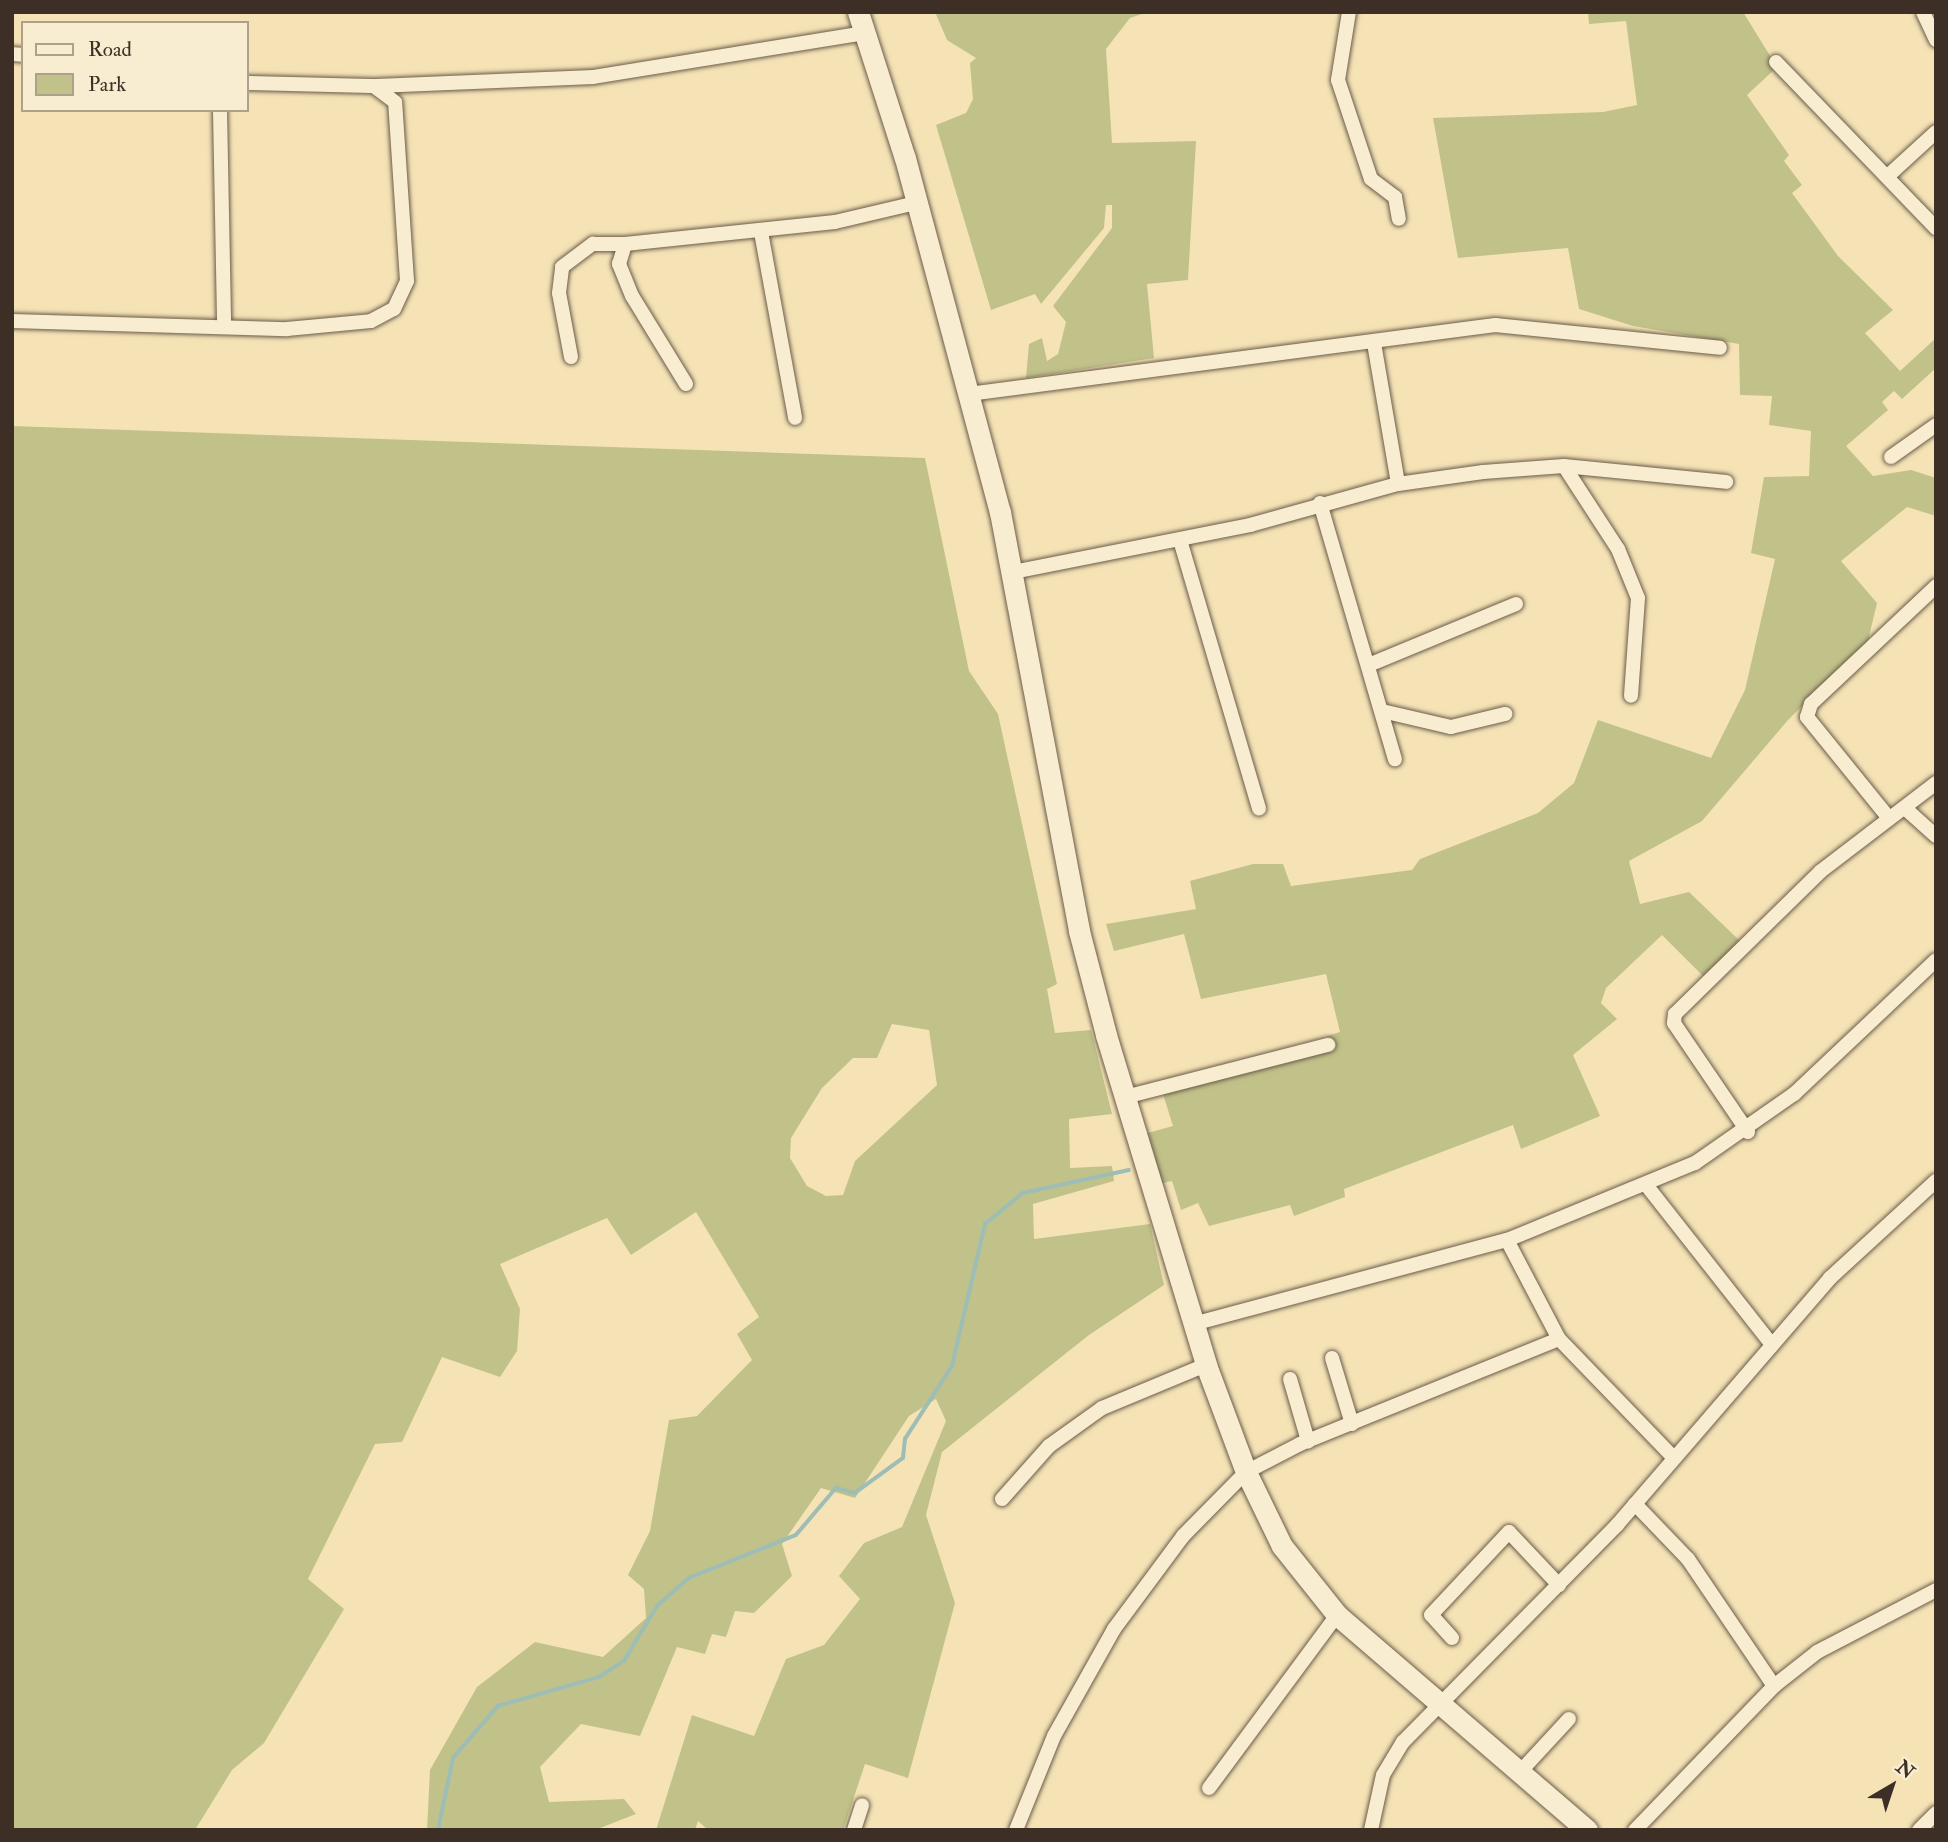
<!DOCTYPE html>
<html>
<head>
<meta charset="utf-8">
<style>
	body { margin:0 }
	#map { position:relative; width:1948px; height:1842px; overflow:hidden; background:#f5e3b6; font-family:"IM FELL Double Pica",serif }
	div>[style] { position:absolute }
	.green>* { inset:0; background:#c1c28a }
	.stream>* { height:3.5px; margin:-1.75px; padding:0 1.75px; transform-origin:1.75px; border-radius:1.75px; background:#9dbdb5 }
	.roads { filter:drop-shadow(0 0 2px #6b5c4a) drop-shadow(0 0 2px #6b5c4a) }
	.street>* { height:14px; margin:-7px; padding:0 7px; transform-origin:7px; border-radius:7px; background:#f8edd0 }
	.secondary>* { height:21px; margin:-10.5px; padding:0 10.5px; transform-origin:10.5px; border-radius:10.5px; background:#f8edd0 }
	span { translate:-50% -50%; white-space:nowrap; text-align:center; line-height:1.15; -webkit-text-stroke:7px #f8edd0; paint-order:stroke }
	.frame { position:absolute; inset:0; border:14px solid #3d2f26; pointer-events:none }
	.legend { position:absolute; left:21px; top:21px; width:228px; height:91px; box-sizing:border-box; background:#f8edd0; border:2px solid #ada18c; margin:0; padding:9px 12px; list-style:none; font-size:21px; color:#3d2f26 }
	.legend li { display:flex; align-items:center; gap:14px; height:35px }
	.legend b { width:35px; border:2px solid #ada18c }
	.north { position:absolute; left:1857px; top:1751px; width:70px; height:70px; -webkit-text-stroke:5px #f8edd0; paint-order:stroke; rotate:39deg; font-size:19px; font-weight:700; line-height:28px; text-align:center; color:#3d2f26 }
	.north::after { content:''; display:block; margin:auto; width:24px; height:32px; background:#3d2f26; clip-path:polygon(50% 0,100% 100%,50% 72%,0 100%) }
</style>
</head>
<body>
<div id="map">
	<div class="green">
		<div style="clip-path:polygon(935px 12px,1148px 12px,1130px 18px,1106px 49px,1112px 143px,1196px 141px,1188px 280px,1147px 284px,1154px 358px,1026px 378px,1029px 344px,1042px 338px,1047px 361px,1058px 354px,1066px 322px,1053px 306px,1112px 228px,1112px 205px,1106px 205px,1104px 228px,1041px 304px,1035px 294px,991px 310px,936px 125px,966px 113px,973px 99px,970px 63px,976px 58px,947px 40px)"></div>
		<div style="clip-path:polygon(1588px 12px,1743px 12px,1777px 67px,1747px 95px,1789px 155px,1784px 161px,1802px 185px,1792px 193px,1838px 256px,1893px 310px,1865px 333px,1900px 371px,1936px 338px,1936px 368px,1902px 399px,1894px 391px,1882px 402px,1888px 410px,1846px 446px,1873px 476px,1911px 470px,1936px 478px,1936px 516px,1907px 507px,1841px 561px,1877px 603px,1868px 641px,1788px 720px,1702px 821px,1629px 861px,1640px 904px,1689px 892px,1740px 941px,1706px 979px,1662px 935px,1606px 988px,1601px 1003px,1617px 1019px,1573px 1055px,1600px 1116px,1521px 1149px,1513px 1125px,1344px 1189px,1345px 1197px,1294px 1216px,1290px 1205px,1209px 1226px,1198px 1203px,1181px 1210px,1172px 1181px,1158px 1184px,1144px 1134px,1173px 1126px,1162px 1091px,1330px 1049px,1327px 1036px,1340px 1032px,1326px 974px,1201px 999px,1184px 934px,1114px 951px,1106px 924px,1196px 909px,1190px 881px,1253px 864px,1283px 864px,1291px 886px,1412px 870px,1420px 859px,1538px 813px,1574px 783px,1598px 720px,1711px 758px,1745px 690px,1775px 559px,1751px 553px,1764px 477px,1809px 476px,1811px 431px,1769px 425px,1772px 396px,1740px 395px,1739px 344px,1633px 326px,1579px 309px,1568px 248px,1458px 258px,1433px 118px,1603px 112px,1637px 105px,1626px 21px,1589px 24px)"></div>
		<div style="clip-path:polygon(evenodd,12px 426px,925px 458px,969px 671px,998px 714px,1057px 984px,1047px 989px,1055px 1033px,1091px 1030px,1112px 1114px,1069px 1119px,1070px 1168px,1112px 1166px,1114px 1181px,1033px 1204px,1034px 1239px,1150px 1224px,1164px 1285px,1089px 1335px,942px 1452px,926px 1515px,955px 1603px,908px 1778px,865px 1764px,843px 1830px,708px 1830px,698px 1821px,695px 1830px,656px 1830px,692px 1715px,754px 1736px,786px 1659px,824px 1645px,860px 1599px,839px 1576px,864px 1543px,902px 1527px,946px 1421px,936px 1399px,909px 1416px,855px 1498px,821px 1488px,782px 1544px,792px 1576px,754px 1613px,735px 1611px,726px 1637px,712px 1634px,705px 1654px,677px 1647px,640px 1736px,581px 1724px,540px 1767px,549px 1802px,624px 1799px,636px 1814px,595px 1830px,427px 1830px,430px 1770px,477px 1687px,535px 1642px,603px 1657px,646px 1618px,644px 1589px,628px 1575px,650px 1531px,669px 1420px,697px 1416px,752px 1360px,737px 1334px,759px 1317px,696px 1212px,631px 1255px,607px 1218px,500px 1264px,520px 1309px,517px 1351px,500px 1377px,442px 1357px,402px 1442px,375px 1444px,308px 1579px,344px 1609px,264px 1743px,232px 1770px,195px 1830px,12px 1830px,12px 426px,892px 1024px,929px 1030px,937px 1085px,855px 1161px,843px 1195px,826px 1196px,807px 1186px,790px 1158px,791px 1138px,822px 1088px,853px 1058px,877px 1058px,892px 1024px)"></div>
	</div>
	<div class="stream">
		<div style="left:438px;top:1830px;width:74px;rotate:-78.2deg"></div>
		<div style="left:453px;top:1758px;width:69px;rotate:-49.1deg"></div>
		<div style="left:498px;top:1706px;width:105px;rotate:-16deg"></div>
		<div style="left:599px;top:1677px;width:30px;rotate:-33deg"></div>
		<div style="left:624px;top:1661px;width:64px;rotate:-59deg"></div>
		<div style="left:657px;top:1606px;width:43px;rotate:-41.2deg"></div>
		<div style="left:689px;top:1578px;width:115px;rotate:-21.9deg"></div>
		<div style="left:796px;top:1535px;width:62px;rotate:-49.6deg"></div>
		<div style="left:836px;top:1488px;width:20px;rotate:15deg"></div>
		<div style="left:855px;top:1493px;width:59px;rotate:-36.1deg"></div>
		<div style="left:903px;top:1458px;width:19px;rotate:-84deg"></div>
		<div style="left:905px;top:1439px;width:87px;rotate:-57.2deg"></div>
		<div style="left:952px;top:1366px;width:146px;rotate:-76.9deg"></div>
		<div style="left:985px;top:1224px;width:49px;rotate:-39.2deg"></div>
		<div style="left:1023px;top:1193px;width:108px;rotate:-12.2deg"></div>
	</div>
	<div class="roads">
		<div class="street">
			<div style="left:1349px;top:12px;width:69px;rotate:99.2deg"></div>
			<div style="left:1338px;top:80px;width:104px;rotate:71.6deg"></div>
			<div style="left:1371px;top:179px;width:30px;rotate:37deg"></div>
			<div style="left:1395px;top:197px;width:22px;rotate:80deg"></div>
			<div style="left:1923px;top:12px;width:31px;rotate:65deg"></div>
			<div style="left:12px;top:54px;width:11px;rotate:5deg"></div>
			<div style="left:1776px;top:62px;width:231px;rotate:46.1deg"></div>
			<div style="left:377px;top:86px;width:216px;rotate:-2.4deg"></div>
			<div style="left:593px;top:77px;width:276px;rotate:-9.2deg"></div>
			<div style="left:220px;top:110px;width:216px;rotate:88.9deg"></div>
			<div style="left:1890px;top:174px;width:62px;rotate:-42.4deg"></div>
			<div style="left:761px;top:232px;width:189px;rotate:79.6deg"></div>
			<div style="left:12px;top:321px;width:275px;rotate:1.7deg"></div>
			<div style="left:287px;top:329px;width:84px;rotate:-5.4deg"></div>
			<div style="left:371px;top:321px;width:26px;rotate:-28deg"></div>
			<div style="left:394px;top:309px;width:31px;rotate:-65deg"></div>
			<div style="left:407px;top:281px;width:179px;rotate:-93.8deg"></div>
			<div style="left:395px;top:102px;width:26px;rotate:-143deg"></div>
			<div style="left:374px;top:86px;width:127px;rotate:-178.6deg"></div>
			<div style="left:1374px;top:343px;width:143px;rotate:80.3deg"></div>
			<div style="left:571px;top:357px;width:65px;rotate:-100.6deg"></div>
			<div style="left:559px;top:293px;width:26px;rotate:-83deg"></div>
			<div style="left:562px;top:267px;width:39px;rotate:-37deg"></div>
			<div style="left:593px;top:244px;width:32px"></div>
			<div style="left:686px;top:384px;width:103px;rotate:-121.5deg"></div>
			<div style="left:632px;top:296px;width:35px;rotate:-112deg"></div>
			<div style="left:619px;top:264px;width:21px;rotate:-73deg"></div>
			<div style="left:625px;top:244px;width:211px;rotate:-6deg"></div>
			<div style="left:835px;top:222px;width:83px;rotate:-13.2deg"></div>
			<div style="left:969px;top:394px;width:531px;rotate:-7.47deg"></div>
			<div style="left:1495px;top:325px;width:226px;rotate:5.8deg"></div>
			<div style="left:1891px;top:457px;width:55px;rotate:-35.4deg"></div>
			<div style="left:1564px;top:466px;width:99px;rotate:57deg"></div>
			<div style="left:1618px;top:549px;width:53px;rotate:67.8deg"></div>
			<div style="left:1638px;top:598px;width:98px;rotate:94.1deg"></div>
			<div style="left:1320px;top:503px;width:267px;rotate:73.7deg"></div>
			<div style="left:1180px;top:540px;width:280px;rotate:73.6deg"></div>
			<div style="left:1013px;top:572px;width:242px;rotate:-11.2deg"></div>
			<div style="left:1250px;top:525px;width:154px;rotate:-15.5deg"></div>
			<div style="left:1398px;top:484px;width:86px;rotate:-8deg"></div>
			<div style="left:1483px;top:472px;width:81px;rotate:-4.2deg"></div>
			<div style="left:1564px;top:466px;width:163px;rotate:5.6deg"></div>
			<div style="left:1371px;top:664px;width:157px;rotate:-22.5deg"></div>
			<div style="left:1382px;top:711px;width:71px;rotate:13.1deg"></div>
			<div style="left:1451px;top:727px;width:56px;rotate:-13.5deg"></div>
			<div style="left:1907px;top:810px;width:39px;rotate:42deg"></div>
			<div style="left:1888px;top:817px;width:129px;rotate:-129deg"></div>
			<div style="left:1807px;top:717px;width:14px;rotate:-73deg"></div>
			<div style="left:1811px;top:704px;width:172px;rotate:-43.3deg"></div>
			<div style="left:1125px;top:1097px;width:210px;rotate:-14.4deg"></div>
			<div style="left:1748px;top:1132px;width:132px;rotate:-124.2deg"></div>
			<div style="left:1674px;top:1023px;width:9px;rotate:-84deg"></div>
			<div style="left:1675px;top:1014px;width:204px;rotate:-44.4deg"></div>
			<div style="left:1821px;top:871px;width:145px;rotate:-37.4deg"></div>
			<div style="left:1647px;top:1186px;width:202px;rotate:51.8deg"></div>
			<div style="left:1507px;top:1240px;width:112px;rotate:62.3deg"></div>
			<div style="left:1559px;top:1339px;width:164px;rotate:46deg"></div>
			<div style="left:1193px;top:1324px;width:325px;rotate:-15deg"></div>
			<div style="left:1507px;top:1240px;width:203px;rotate:-22.3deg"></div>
			<div style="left:1695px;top:1163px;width:121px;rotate:-34.9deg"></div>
			<div style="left:1794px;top:1094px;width:195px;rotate:-43.3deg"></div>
			<div style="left:1332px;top:1358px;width:69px;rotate:73.1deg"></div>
			<div style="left:1290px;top:1379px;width:65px;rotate:73.8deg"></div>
			<div style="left:1002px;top:1499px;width:71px;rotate:-48.4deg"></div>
			<div style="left:1049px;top:1446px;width:65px;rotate:-35.6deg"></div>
			<div style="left:1102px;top:1408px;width:113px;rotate:-22.5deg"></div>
			<div style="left:1635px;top:1504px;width:76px;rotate:46.1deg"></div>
			<div style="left:1688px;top:1559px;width:153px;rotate:55.9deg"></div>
			<div style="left:1452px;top:1638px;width:31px;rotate:-132deg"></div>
			<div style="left:1431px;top:1615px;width:114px;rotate:-46.8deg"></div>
			<div style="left:1509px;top:1532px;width:73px;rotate:46.7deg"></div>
			<div style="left:1518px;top:1774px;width:75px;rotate:-47.2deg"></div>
			<div style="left:1209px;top:1788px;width:215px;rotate:-53.5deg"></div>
			<div style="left:854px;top:1830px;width:26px;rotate:-72deg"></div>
			<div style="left:1016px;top:1830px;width:101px;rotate:-68deg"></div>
			<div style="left:1054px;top:1736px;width:123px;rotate:-60.7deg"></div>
			<div style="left:1114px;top:1629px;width:116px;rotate:-53.4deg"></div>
			<div style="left:1183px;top:1536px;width:90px;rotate:-45.5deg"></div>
			<div style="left:1246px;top:1472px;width:61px;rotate:-27.4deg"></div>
			<div style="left:1300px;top:1444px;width:279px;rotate:-22.1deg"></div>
			<div style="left:1371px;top:1830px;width:56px;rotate:-77.7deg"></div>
			<div style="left:1383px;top:1775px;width:39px;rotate:-59deg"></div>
			<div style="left:1403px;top:1742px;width:305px;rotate:-45.4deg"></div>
			<div style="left:1617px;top:1525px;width:326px;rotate:-49.2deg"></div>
			<div style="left:1830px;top:1278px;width:144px;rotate:-42.5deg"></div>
			<div style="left:1635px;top:1830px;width:200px;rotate:-46deg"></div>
			<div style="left:1774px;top:1686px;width:55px;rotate:-38.3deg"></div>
			<div style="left:1817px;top:1652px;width:134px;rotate:-27.5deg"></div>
			<div style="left:1919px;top:1830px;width:24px;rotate:-45deg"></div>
		</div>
		<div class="secondary">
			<div style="left:858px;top:12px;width:153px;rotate:72.2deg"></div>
			<div style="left:905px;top:158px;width:367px;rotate:75deg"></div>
			<div style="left:1000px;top:512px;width:426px;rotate:79.3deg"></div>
			<div style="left:1079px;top:931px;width:107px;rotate:75.4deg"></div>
			<div style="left:1106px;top:1035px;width:345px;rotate:73.1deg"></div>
			<div style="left:1206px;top:1365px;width:114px;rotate:69.5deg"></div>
			<div style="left:1246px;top:1472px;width:82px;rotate:64.1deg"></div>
			<div style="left:1282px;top:1546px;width:88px;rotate:51.4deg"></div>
			<div style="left:1337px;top:1615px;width:330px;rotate:40.7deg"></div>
		</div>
	</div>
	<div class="frame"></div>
	<ul class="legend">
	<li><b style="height:9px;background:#f8edd0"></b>Road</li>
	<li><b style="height:19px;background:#c1c28a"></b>Park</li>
	</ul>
	<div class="north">N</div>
</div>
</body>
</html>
